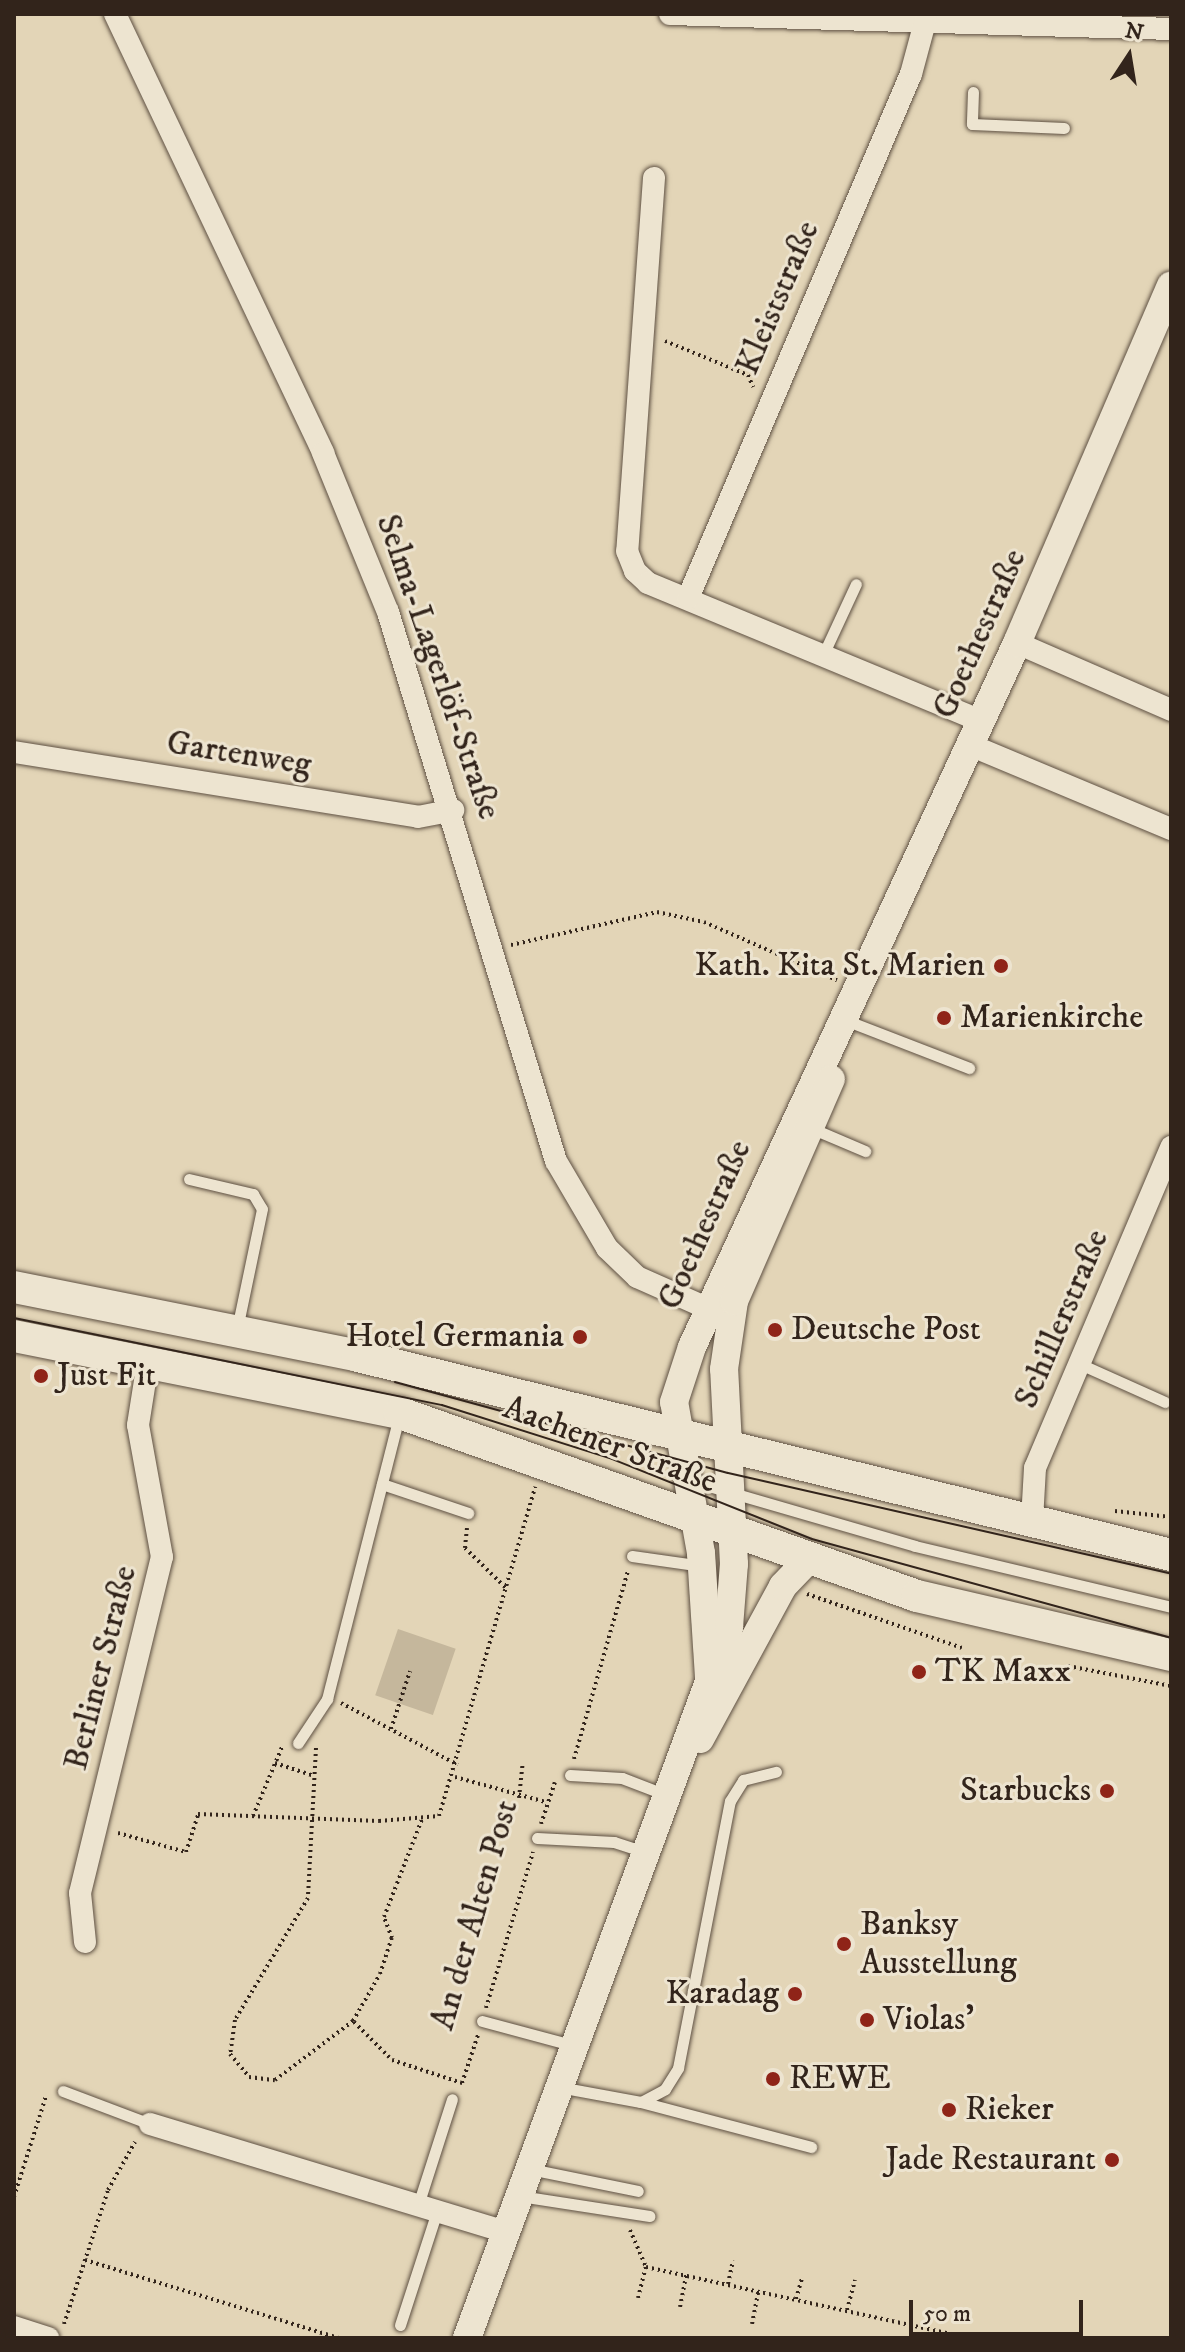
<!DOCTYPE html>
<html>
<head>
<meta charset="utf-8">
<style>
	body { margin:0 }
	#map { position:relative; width:1185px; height:2352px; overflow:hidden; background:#e3d5b7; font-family:"IM FELL DW Pica",serif }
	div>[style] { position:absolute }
	.green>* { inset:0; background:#c5b79c; transform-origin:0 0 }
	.path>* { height:4px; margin-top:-2px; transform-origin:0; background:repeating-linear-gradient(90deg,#32241b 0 2px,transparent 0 6px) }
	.roads { filter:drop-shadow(0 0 2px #5e5042) drop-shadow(0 0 2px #5e5042) }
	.service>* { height:11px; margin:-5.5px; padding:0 5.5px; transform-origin:5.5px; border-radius:5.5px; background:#ede4d0 }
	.minor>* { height:22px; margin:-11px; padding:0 11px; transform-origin:11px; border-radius:11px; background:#ede4d0 }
	.tertiary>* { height:28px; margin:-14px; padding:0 14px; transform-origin:14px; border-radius:14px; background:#ede4d0 }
	.secondary>* { height:32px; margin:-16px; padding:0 16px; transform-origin:16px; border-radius:16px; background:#ede4d0 }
	.tram>* { height:2px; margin:-1px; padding:0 1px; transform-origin:1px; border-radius:1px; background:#32241b }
	.dots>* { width:22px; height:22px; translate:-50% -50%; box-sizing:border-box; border:4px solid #ede4d0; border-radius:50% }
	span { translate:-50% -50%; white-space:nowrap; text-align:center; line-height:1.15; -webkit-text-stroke:6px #ede4d0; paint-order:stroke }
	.street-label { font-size:34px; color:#32241b }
	.poi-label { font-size:34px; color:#32241b }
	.right { translate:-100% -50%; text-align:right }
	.left { translate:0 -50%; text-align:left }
	.frame { position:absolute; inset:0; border:16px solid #32241b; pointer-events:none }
	.north { position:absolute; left:1089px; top:16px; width:80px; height:80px; -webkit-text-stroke:6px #ede4d0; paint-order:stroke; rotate:12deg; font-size:22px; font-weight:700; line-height:32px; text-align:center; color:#32241b }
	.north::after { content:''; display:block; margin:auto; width:28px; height:36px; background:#32241b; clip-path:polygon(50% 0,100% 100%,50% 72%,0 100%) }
	.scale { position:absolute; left:909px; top:2300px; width:174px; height:36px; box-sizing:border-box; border:4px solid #32241b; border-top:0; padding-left:10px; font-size:24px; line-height:28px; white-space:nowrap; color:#32241b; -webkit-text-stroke:6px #ede4d0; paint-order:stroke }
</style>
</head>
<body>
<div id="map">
	<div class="green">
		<div style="left:398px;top:1629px;width:61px;height:70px;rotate:19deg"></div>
	</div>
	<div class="path">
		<div style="left:665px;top:341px;width:90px;rotate:22.3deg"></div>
		<div style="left:748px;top:375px;width:13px;rotate:67deg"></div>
		<div style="left:511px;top:945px;width:150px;rotate:-12.7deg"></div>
		<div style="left:657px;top:912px;width:48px;rotate:12deg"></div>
		<div style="left:704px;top:922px;width:145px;rotate:23.6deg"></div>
		<div style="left:1115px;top:1511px;width:56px;rotate:6.1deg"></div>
		<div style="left:467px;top:1528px;width:20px;rotate:96deg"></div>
		<div style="left:465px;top:1548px;width:57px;rotate:44.3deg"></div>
		<div style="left:807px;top:1594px;width:164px;rotate:19.2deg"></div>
		<div style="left:1068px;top:1666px;width:105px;rotate:11deg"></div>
		<div style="left:341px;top:1703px;width:132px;rotate:27.9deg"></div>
		<div style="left:391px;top:1729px;width:61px;rotate:-71.9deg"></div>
		<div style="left:316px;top:1748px;width:150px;rotate:93.1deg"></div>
		<div style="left:308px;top:1898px;width:142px;rotate:120.9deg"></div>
		<div style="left:235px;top:2020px;width:34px;rotate:98deg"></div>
		<div style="left:230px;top:2054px;width:30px;rotate:50deg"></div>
		<div style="left:249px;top:2077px;width:26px;rotate:7deg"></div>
		<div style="left:275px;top:2080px;width:98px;rotate:-37.1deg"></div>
		<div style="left:353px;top:2021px;width:54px;rotate:-60.1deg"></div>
		<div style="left:380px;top:1974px;width:38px;rotate:-72deg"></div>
		<div style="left:392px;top:1938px;width:22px;rotate:-111deg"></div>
		<div style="left:384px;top:1917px;width:105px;rotate:-68.8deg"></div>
		<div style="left:574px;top:1759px;width:196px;rotate:-74deg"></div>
		<div style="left:275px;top:1763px;width:41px;rotate:18.4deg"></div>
		<div style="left:455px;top:1777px;width:94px;rotate:15.4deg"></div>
		<div style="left:519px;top:1798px;width:36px;rotate:-84deg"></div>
		<div style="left:253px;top:1816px;width:75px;rotate:-67.2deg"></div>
		<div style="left:541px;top:1824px;width:44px;rotate:-71.6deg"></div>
		<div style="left:118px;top:1833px;width:71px;rotate:15.6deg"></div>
		<div style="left:186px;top:1852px;width:40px;rotate:-72deg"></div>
		<div style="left:198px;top:1814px;width:181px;rotate:2.2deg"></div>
		<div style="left:379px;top:1821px;width:60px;rotate:-4.8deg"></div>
		<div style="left:439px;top:1816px;width:343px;rotate:-73.7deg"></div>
		<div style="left:486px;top:2008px;width:163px;rotate:-73.2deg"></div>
		<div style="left:354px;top:2022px;width:54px;rotate:45deg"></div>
		<div style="left:392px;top:2060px;width:74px;rotate:18.2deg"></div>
		<div style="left:462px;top:2083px;width:51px;rotate:-71.6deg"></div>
		<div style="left:14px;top:2197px;width:106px;rotate:-72.4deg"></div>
		<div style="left:630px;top:2230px;width:40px;rotate:66.6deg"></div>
		<div style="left:646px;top:2267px;width:332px;rotate:12.4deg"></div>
		<div style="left:85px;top:2260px;width:266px;rotate:17.1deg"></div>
		<div style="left:728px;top:2284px;width:24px;rotate:-78deg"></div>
		<div style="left:638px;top:2298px;width:32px;rotate:-76deg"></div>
		<div style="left:796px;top:2299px;width:22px;rotate:-74deg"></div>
		<div style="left:680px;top:2307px;width:33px;rotate:-79deg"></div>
		<div style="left:847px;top:2310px;width:31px;rotate:-75deg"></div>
		<div style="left:64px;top:2324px;width:141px;rotate:-71.8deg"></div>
		<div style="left:108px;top:2190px;width:55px;rotate:-60.6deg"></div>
		<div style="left:752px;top:2324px;width:33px;rotate:-79deg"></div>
	</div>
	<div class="roads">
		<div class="service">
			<div style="left:973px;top:92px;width:32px;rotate:92deg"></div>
			<div style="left:972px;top:124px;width:92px;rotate:2.5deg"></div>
			<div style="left:823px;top:655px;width:78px;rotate:-65.1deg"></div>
			<div style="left:848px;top:1021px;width:130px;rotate:21.2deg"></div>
			<div style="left:811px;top:1128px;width:59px;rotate:23.1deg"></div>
			<div style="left:189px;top:1179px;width:66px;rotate:13.2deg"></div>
			<div style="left:253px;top:1194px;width:17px;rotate:59deg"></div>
			<div style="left:262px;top:1209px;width:123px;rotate:101.8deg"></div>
			<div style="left:1080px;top:1364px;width:93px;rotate:24.1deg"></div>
			<div style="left:688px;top:1480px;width:236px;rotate:16.2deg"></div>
			<div style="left:915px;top:1546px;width:263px;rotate:13.4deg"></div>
			<div style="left:382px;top:1484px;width:91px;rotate:18.6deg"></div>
			<div style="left:632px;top:1556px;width:71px;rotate:8.1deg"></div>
			<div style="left:298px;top:1743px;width:53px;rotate:-56.6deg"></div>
			<div style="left:327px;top:1699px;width:291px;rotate:-75.7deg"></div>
			<div style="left:570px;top:1775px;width:52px;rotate:3.3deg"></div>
			<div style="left:622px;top:1778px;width:47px;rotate:21.1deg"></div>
			<div style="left:537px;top:1838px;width:77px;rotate:3deg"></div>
			<div style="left:614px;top:1842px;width:33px;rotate:18deg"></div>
			<div style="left:482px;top:2021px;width:96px;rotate:15deg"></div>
			<div style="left:559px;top:2087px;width:83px;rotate:10.4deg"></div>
			<div style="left:641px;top:2102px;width:27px;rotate:-28deg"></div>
			<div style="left:665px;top:2089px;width:25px;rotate:-58deg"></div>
			<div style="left:678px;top:2068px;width:272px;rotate:-79deg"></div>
			<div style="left:730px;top:1801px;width:25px;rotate:-58deg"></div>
			<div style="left:743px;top:1780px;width:34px;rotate:-14deg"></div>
			<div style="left:63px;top:2091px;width:93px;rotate:20.8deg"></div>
			<div style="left:641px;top:2102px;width:176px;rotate:14.8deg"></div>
			<div style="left:530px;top:2169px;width:110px;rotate:11.5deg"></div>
			<div style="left:520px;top:2196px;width:131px;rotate:8.8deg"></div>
			<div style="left:418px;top:2205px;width:111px;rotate:-72.2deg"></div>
			<div style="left:400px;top:2325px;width:120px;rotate:-72deg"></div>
		</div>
		<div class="minor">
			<div style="left:115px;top:14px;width:486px;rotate:64.6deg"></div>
			<div style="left:323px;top:453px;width:172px;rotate:67.8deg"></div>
			<div style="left:388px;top:612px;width:574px;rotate:72.99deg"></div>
			<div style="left:556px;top:1161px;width:101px;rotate:59.6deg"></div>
			<div style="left:607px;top:1248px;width:42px;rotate:44deg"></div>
			<div style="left:637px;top:1277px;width:77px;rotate:23.9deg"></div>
			<div style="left:670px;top:14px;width:501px;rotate:1.71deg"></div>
			<div style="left:654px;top:178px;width:374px;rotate:94.1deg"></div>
			<div style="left:627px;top:551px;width:22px;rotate:68deg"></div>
			<div style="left:635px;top:571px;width:18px;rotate:43deg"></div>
			<div style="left:648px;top:583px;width:360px;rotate:22.5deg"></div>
			<div style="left:688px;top:598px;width:569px;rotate:-66.95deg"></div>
			<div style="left:911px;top:74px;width:54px;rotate:-74.9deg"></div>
			<div style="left:1017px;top:643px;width:168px;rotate:23.5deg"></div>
			<div style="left:970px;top:745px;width:218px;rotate:22.7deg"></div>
			<div style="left:14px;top:752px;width:409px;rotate:9.1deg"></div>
			<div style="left:418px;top:817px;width:36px;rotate:-11deg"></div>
			<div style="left:1032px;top:1520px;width:52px;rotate:-86.7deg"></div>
			<div style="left:1035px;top:1468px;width:349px;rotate:-67deg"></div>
			<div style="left:85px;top:1942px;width:49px;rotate:-95.8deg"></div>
			<div style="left:80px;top:1893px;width:346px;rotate:-76.3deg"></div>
			<div style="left:162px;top:1557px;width:134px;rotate:-100.3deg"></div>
			<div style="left:138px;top:1425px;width:64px;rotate:-81deg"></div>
			<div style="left:150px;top:2124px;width:372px;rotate:16.9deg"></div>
			<div style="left:14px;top:2327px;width:36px;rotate:18deg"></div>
		</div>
		<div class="tertiary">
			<div style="left:709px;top:1677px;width:124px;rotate:-93.7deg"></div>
			<div style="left:701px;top:1553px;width:153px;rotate:-100.1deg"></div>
			<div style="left:674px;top:1402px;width:58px;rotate:-71.9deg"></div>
			<div style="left:692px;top:1347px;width:775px;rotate:-65.22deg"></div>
			<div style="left:1017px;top:643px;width:389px;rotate:-66.7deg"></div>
			<div style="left:700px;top:1739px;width:174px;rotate:-61.5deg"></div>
			<div style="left:783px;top:1586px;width:37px;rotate:-46deg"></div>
			<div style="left:467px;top:2338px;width:758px;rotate:-69.77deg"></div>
			<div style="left:729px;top:1627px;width:63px;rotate:-85.5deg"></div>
			<div style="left:734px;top:1564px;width:195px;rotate:-92.9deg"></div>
			<div style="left:724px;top:1369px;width:69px;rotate:-81.6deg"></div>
			<div style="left:734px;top:1301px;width:242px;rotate:-66.4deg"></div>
		</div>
		<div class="secondary">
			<div style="left:14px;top:1287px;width:351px;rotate:11.3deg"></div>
			<div style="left:358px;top:1356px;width:837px;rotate:13.75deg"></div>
			<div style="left:14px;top:1336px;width:394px;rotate:11.3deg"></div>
			<div style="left:400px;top:1413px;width:548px;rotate:19.49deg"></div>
			<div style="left:917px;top:1596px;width:261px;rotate:13.1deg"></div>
		</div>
	</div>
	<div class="tram">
		<div style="left:14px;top:1318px;width:437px;rotate:11.5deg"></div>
		<div style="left:442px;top:1405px;width:178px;rotate:17.6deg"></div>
		<div style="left:612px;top:1459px;width:215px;rotate:21.8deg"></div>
		<div style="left:812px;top:1539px;width:372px;rotate:15.4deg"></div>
		<div style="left:395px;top:1382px;width:345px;rotate:15.3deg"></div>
		<div style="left:728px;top:1473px;width:454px;rotate:12.8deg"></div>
	</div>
	<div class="dots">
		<div style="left:1001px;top:966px;background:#8f2418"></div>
		<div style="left:944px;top:1018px;background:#8f2418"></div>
		<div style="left:775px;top:1330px;background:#8f2418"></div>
		<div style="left:580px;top:1337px;background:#8f2418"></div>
		<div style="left:41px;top:1376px;background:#8f2418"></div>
		<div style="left:919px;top:1672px;background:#8f2418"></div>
		<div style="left:1107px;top:1791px;background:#8f2418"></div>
		<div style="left:844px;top:1944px;background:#8f2418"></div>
		<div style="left:795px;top:1994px;background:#8f2418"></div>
		<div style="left:867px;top:2020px;background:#8f2418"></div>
		<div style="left:773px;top:2079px;background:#8f2418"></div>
		<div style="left:949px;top:2110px;background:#8f2418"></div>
		<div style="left:1112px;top:2160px;background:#8f2418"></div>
	</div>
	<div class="street-label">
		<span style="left:778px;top:298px;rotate:-67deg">Kleiststraße</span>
		<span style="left:980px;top:634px;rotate:-66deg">Goethestraße</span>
		<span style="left:438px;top:667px;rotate:71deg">Selma-Lagerlöf-Straße</span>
		<span style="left:239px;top:754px;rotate:9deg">Gartenweg</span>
		<span style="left:705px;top:1225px;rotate:-66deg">Goethestraße</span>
		<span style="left:1062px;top:1319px;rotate:-67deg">Schillerstraße</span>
		<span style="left:610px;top:1445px;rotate:20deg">Aachener Straße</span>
		<span style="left:101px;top:1668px;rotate:-76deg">Berliner Straße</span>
		<span style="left:475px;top:1915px;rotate:-74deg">An der Alten Post</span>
	</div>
	<div class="poi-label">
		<span class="right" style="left:985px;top:966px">Kath. Kita St. Marien</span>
		<span class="left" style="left:960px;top:1018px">Marienkirche</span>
		<span class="left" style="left:791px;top:1330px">Deutsche Post</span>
		<span class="right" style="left:564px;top:1337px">Hotel Germania</span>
		<span class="left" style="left:57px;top:1376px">Just Fit</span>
		<span class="left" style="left:935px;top:1672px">TK Maxx</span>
		<span class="right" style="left:1091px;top:1791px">Starbucks</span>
		<span class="left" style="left:860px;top:1944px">Banksy<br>Ausstellung</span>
		<span class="right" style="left:779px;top:1994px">Karadag</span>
		<span class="left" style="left:883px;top:2020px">Violas'</span>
		<span class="left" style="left:789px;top:2079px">REWE</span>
		<span class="left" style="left:965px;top:2110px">Rieker</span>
		<span class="right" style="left:1096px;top:2160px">Jade Restaurant</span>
	</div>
	<div class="frame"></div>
	<div class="north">N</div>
	<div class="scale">50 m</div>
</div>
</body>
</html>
